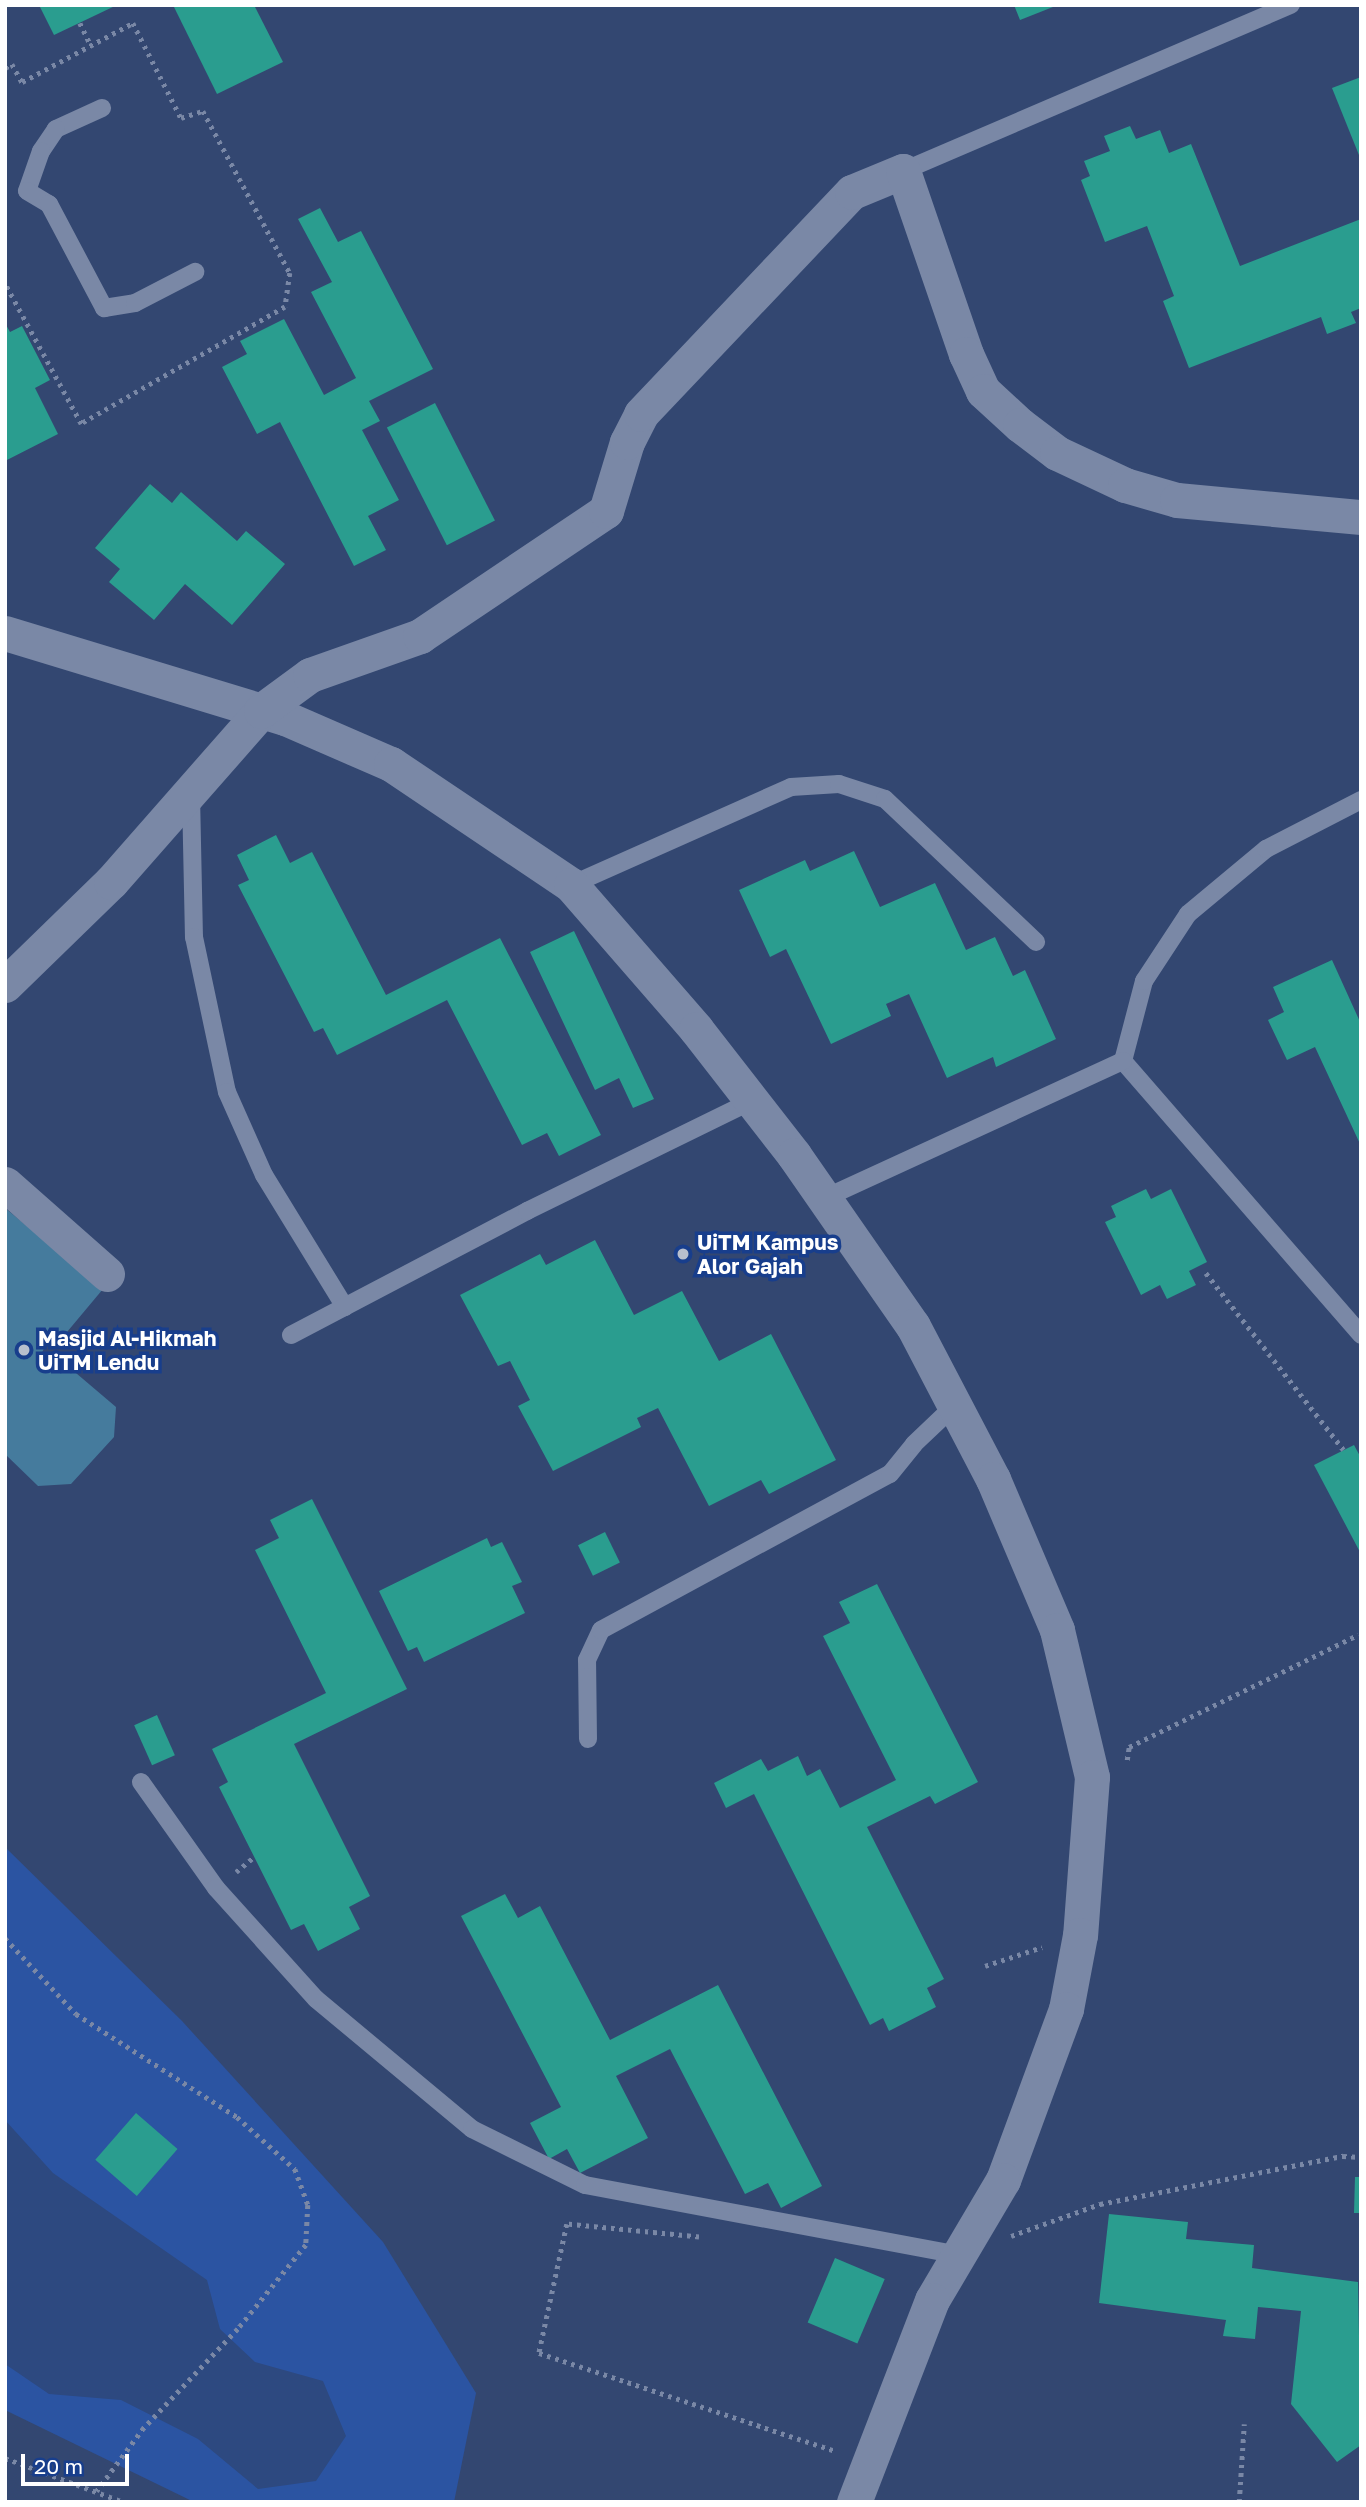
<!DOCTYPE html>
<html>
<head>
<meta charset="utf-8">
<style>
	body { margin:0 }
	#map { position:relative; width:1366px; height:2507px; overflow:hidden; background:#334771; font-family:"Golos Text",sans-serif }
	div>[style] { position:absolute }
	.green>* { inset:0; background:#2b54a2 }
	.water>* { inset:0; background:#2d4980 }
	.schools>* { inset:0; background:#2a9d8f; transform-origin:0 0 }
	.public>* { inset:0; background:#457b9d }
	.path>* { height:4.5px; margin-top:-2.25px; transform-origin:0; background:repeating-linear-gradient(90deg,#7a88a6 0 3.5px,transparent 0 8.5px) }
	.lane>* { height:18px; margin:-9px; padding:0 9px; transform-origin:9px; border-radius:9px; background:#7a88a6 }
	.street>* { height:35px; margin:-17.5px; padding:0 17.5px; transform-origin:17.5px; border-radius:17.5px; background:#7a88a6 }
	.dots>* { width:19px; height:19px; translate:-50% -50%; box-sizing:border-box; border:4px solid #183e8c; border-radius:50% }
	span { translate:-50% -50%; white-space:nowrap; text-align:center; line-height:1.15; -webkit-text-stroke:7px #183e8c; paint-order:stroke }
	.poi-label { font-size:21px; color:#fff; font-weight:700 }
	.left { translate:0 -50%; text-align:left }
	.frame { position:absolute; inset:0; border:7px solid #fff; pointer-events:none }
	.scale { position:absolute; left:21px; top:2454px; width:108px; height:32px; box-sizing:border-box; border:4px solid #fff; border-top:0; padding-left:9px; font-size:21px; line-height:24px; white-space:nowrap; color:#fff; -webkit-text-stroke:5px #183e8c; paint-order:stroke }
</style>
</head>
<body>
<div id="map">
	<div class="green">
		<div style="clip-path:polygon(5px 1847px,182px 2021px,383px 2242px,476px 2393px,454px 2502px,194px 2502px,5px 2410px)"></div>
	</div>
	<div class="water">
		<div style="clip-path:polygon(5px 2120px,53px 2173px,207px 2280px,220px 2329px,255px 2362px,323px 2381px,346px 2436px,316px 2481px,258px 2489px,198px 2439px,121px 2400px,49px 2394px,5px 2364px)"></div>
	</div>
	<div class="schools">
		<div style="clip-path:polygon(39px 5px,117px 5px,54px 35px)"></div>
		<div style="clip-path:polygon(173px 5px,254px 5px,283px 62px,217px 94px)"></div>
		<div style="clip-path:polygon(1014px 5px,1058px 5px,1020px 20px)"></div>
		<div style="clip-path:polygon(1361px 77px,1361px 160px,1332px 88px)"></div>
		<div style="clip-path:polygon(1130px 126px,1136px 139px,1160px 130px,1169px 153px,1191px 144px,1240px 266px,1361px 219px,1361px 308px,1351px 312px,1356px 323px,1327px 334px,1321px 317px,1189px 368px,1163px 301px,1174px 296px,1147px 226px,1105px 242px,1081px 180px,1090px 176px,1084px 161px,1110px 151px,1104px 136px)"></div>
		<div style="clip-path:polygon(320px 208px,338px 242px,361px 231px,433px 369px,369px 401px,380px 421px,362px 430px,399px 500px,368px 516px,386px 550px,354px 566px,280px 422px,257px 434px,222px 367px,247px 354px,240px 341px,284px 319px,324px 395px,356px 378px,311px 292px,332px 282px,298px 219px)"></div>
		<div style="clip-path:polygon(5px 323px,10px 332px,22px 326px,50px 380px,35px 388px,58px 434px,5px 461px)"></div>
		<div style="left:435px;top:403px;width:132px;height:54px;rotate:63deg"></div>
		<div style="clip-path:polygon(150px 484px,172px 503px,181px 492px,237px 541px,246px 531px,285px 564px,232px 625px,185px 584px,154px 620px,109px 582px,120px 569px,95px 548px)"></div>
		<div style="clip-path:polygon(276px 835px,290px 863px,312px 852px,386px 995px,500px 938px,601px 1135px,559px 1156px,547px 1133px,522px 1145px,447px 1000px,337px 1055px,323px 1028px,314px 1032px,238px 885px,249px 880px,237px 855px)"></div>
		<div style="clip-path:polygon(854px 851px,880px 907px,935px 883px,966px 950px,995px 937px,1013px 976px,1025px 970px,1056px 1039px,996px 1067px,993px 1057px,947px 1078px,909px 994px,886px 1004px,891px 1016px,831px 1044px,786px 949px,770px 957px,739px 890px,805px 860px,810px 871px)"></div>
		<div style="clip-path:polygon(574px 931px,654px 1099px,633px 1108px,619px 1078px,595px 1090px,530px 952px)"></div>
		<div style="clip-path:polygon(1332px 960px,1361px 1024px,1361px 1146px,1315px 1047px,1287px 1060px,1268px 1020px,1284px 1012px,1273px 987px)"></div>
		<div style="clip-path:polygon(1146px 1189px,1151px 1199px,1171px 1189px,1207px 1262px,1189px 1271px,1196px 1285px,1167px 1299px,1160px 1285px,1141px 1295px,1105px 1222px,1116px 1217px,1111px 1206px)"></div>
		<div style="clip-path:polygon(595px 1240px,634px 1315px,682px 1291px,719px 1361px,771px 1334px,836px 1460px,769px 1494px,761px 1480px,709px 1506px,658px 1408px,637px 1418px,641px 1427px,553px 1471px,518px 1406px,530px 1400px,510px 1361px,498px 1366px,460px 1295px,540px 1254px,546px 1265px)"></div>
		<div style="clip-path:polygon(1354px 1445px,1361px 1458px,1361px 1554px,1314px 1465px)"></div>
		<div style="clip-path:polygon(312px 1499px,407px 1689px,294px 1744px,370px 1896px,349px 1907px,360px 1929px,318px 1951px,304px 1924px,291px 1930px,219px 1787px,228px 1782px,212px 1749px,326px 1693px,255px 1550px,279px 1538px,270px 1520px)"></div>
		<div style="left:605px;top:1532px;width:34px;height:30px;rotate:64deg"></div>
		<div style="clip-path:polygon(487px 1538px,491px 1547px,502px 1542px,522px 1582px,512px 1586px,525px 1613px,424px 1662px,417px 1647px,408px 1651px,379px 1591px)"></div>
		<div style="clip-path:polygon(877px 1584px,978px 1782px,935px 1804px,930px 1796px,867px 1827px,944px 1979px,927px 1988px,936px 2007px,889px 2031px,883px 2018px,870px 2025px,754px 1794px,726px 1808px,714px 1783px,761px 1759px,768px 1771px,798px 1756px,807px 1776px,820px 1769px,840px 1808px,896px 1780px,823px 1636px,850px 1623px,839px 1602px)"></div>
		<div style="left:157px;top:1715px;width:44px;height:25px;rotate:66deg"></div>
		<div style="clip-path:polygon(505px 1894px,518px 1918px,540px 1906px,610px 2040px,718px 1985px,822px 2186px,781px 2208px,768px 2183px,745px 2194px,670px 2049px,616px 2076px,648px 2138px,580px 2173px,567px 2149px,549px 2159px,530px 2123px,561px 2107px,461px 1916px)"></div>
		<div style="left:136px;top:2113px;width:55px;height:62px;rotate:41deg"></div>
		<div style="clip-path:polygon(1355px 2177px,1361px 2177px,1361px 2213px,1354px 2213px)"></div>
		<div style="clip-path:polygon(1109px 2214px,1188px 2222px,1186px 2239px,1254px 2245px,1252px 2268px,1358px 2282px,1361px 2445px,1337px 2462px,1291px 2404px,1301px 2311px,1258px 2307px,1255px 2339px,1223px 2336px,1226px 2320px,1099px 2303px)"></div>
		<div style="left:835px;top:2258px;width:54px;height:70px;rotate:23deg"></div>
	</div>
	<div class="public">
		<div style="clip-path:polygon(5px 1208px,103px 1289px,62px 1338px,53px 1328px,37px 1364px,63px 1362px,116px 1407px,114px 1437px,71px 1484px,38px 1486px,5px 1454px)"></div>
	</div>
	<div class="path">
		<div style="left:80px;top:23px;width:25px;rotate:64deg"></div>
		<div style="left:5px;top:68px;width:8px;rotate:-30deg"></div>
		<div style="left:12px;top:64px;width:21px;rotate:61deg"></div>
		<div style="left:22px;top:82px;width:126px;rotate:-28deg"></div>
		<div style="left:133px;top:23px;width:106px;rotate:63.2deg"></div>
		<div style="left:181px;top:118px;width:23px;rotate:-18deg"></div>
		<div style="left:203px;top:111px;width:184px;rotate:61.8deg"></div>
		<div style="left:290px;top:273px;width:34px;rotate:98deg"></div>
		<div style="left:285px;top:307px;width:235px;rotate:150.2deg"></div>
		<div style="left:81px;top:424px;width:159px;rotate:-118.5deg"></div>
		<div style="left:1206px;top:1273px;width:224px;rotate:52.1deg"></div>
		<div style="left:1127px;top:1760px;width:13px;rotate:-81deg"></div>
		<div style="left:1129px;top:1747px;width:255px;rotate:-26.1deg"></div>
		<div style="left:236px;top:1872px;width:23px;rotate:-40deg"></div>
		<div style="left:5px;top:1938px;width:104px;rotate:46.9deg"></div>
		<div style="left:76px;top:2014px;width:191px;rotate:32.6deg"></div>
		<div style="left:237px;top:2117px;width:78px;rotate:41.9deg"></div>
		<div style="left:295px;top:2169px;width:38px;rotate:70deg"></div>
		<div style="left:308px;top:2205px;width:40px;rotate:92.9deg"></div>
		<div style="left:306px;top:2245px;width:108px;rotate:129deg"></div>
		<div style="left:238px;top:2329px;width:137px;rotate:133.5deg"></div>
		<div style="left:144px;top:2428px;width:79px;rotate:126.7deg"></div>
		<div style="left:985px;top:1966px;width:60px;rotate:-18.4deg"></div>
		<div style="left:1011px;top:2236px;width:95px;rotate:-19.8deg"></div>
		<div style="left:1100px;top:2204px;width:248px;rotate:-11.2deg"></div>
		<div style="left:1343px;top:2156px;width:18px;rotate:3deg"></div>
		<div style="left:699px;top:2237px;width:133px;rotate:-174.4deg"></div>
		<div style="left:567px;top:2224px;width:132px;rotate:102.2deg"></div>
		<div style="left:539px;top:2353px;width:312px;rotate:18.3deg"></div>
		<div style="left:5px;top:2458px;width:126px;rotate:20.4deg"></div>
		<div style="left:1239px;top:2502px;width:78px;rotate:-86.3deg"></div>
	</div>
	<div class="lane">
		<div style="left:102px;top:108px;width:51px;rotate:155.5deg"></div>
		<div style="left:56px;top:129px;width:27px;rotate:124deg"></div>
		<div style="left:41px;top:151px;width:42px;rotate:109.3deg"></div>
		<div style="left:27px;top:191px;width:26px;rotate:31deg"></div>
		<div style="left:49px;top:204px;width:118px;rotate:62.1deg"></div>
		<div style="left:104px;top:308px;width:31px;rotate:-9deg"></div>
		<div style="left:135px;top:303px;width:68px;rotate:-27.3deg"></div>
		<div style="left:903px;top:171px;width:422px;rotate:-23.2deg"></div>
		<div style="left:191px;top:795px;width:142px;rotate:88.8deg"></div>
		<div style="left:194px;top:937px;width:158px;rotate:78deg"></div>
		<div style="left:227px;top:1092px;width:91px;rotate:66deg"></div>
		<div style="left:264px;top:1175px;width:155px;rotate:58.5deg"></div>
		<div style="left:571px;top:885px;width:241px;rotate:-24deg"></div>
		<div style="left:791px;top:787px;width:48px;rotate:-3.6deg"></div>
		<div style="left:839px;top:784px;width:48px;rotate:18.1deg"></div>
		<div style="left:885px;top:799px;width:208px;rotate:43.4deg"></div>
		<div style="left:1123px;top:1061px;width:83px;rotate:-75.3deg"></div>
		<div style="left:1144px;top:981px;width:80px;rotate:-56.7deg"></div>
		<div style="left:1188px;top:914px;width:102px;rotate:-39.8deg"></div>
		<div style="left:1266px;top:849px;width:107px;rotate:-27.3deg"></div>
		<div style="left:1123px;top:1061px;width:363px;rotate:49deg"></div>
		<div style="left:825px;top:1198px;width:328px;rotate:-24.7deg"></div>
		<div style="left:291px;top:1335px;width:267px;rotate:-27.7deg"></div>
		<div style="left:527px;top:1211px;width:250px;rotate:-26.1deg"></div>
		<div style="left:588px;top:1739px;width:79px;rotate:-90.7deg"></div>
		<div style="left:587px;top:1660px;width:33px;rotate:-65deg"></div>
		<div style="left:601px;top:1630px;width:328px;rotate:-28.4deg"></div>
		<div style="left:890px;top:1474px;width:38px;rotate:-51deg"></div>
		<div style="left:914px;top:1444px;width:55px;rotate:-43.5deg"></div>
		<div style="left:141px;top:1782px;width:130px;rotate:54.7deg"></div>
		<div style="left:216px;top:1888px;width:149px;rotate:48deg"></div>
		<div style="left:316px;top:1999px;width:203px;rotate:39.8deg"></div>
		<div style="left:472px;top:2129px;width:126px;rotate:26.4deg"></div>
		<div style="left:585px;top:2185px;width:380px;rotate:10.6deg"></div>
	</div>
	<div class="street">
		<div style="left:5px;top:633px;width:293px;rotate:16.9deg"></div>
		<div style="left:285px;top:718px;width:116px;rotate:23.5deg"></div>
		<div style="left:391px;top:764px;width:217px;rotate:33.9deg"></div>
		<div style="left:571px;top:885px;width:191px;rotate:49deg"></div>
		<div style="left:696px;top:1029px;width:160px;rotate:52.1deg"></div>
		<div style="left:794px;top:1155px;width:208px;rotate:55.2deg"></div>
		<div style="left:913px;top:1326px;width:173px;rotate:62.4deg"></div>
		<div style="left:993px;top:1479px;width:164px;rotate:67deg"></div>
		<div style="left:1057px;top:1630px;width:151px;rotate:76.6deg"></div>
		<div style="left:1092px;top:1777px;width:158px;rotate:94.3deg"></div>
		<div style="left:1080px;top:1935px;width:75px;rotate:100.7deg"></div>
		<div style="left:1066px;top:2009px;width:182px;rotate:110.2deg"></div>
		<div style="left:1003px;top:2180px;width:139px;rotate:120.6deg"></div>
		<div style="left:932px;top:2300px;width:217px;rotate:111.1deg"></div>
		<div style="left:5px;top:985px;width:148px;rotate:-44.2deg"></div>
		<div style="left:111px;top:882px;width:227px;rotate:-48.7deg"></div>
		<div style="left:261px;top:711px;width:61px;rotate:-36.3deg"></div>
		<div style="left:310px;top:675px;width:117px;rotate:-19.5deg"></div>
		<div style="left:420px;top:636px;width:224px;rotate:-33.9deg"></div>
		<div style="left:606px;top:511px;width:72px;rotate:-73.1deg"></div>
		<div style="left:627px;top:442px;width:31px;rotate:-63deg"></div>
		<div style="left:641px;top:414px;width:306px;rotate:-46.5deg"></div>
		<div style="left:852px;top:192px;width:55px;rotate:-22.4deg"></div>
		<div style="left:903px;top:171px;width:194px;rotate:71deg"></div>
		<div style="left:966px;top:354px;width:41px;rotate:65.3deg"></div>
		<div style="left:983px;top:391px;width:50px;rotate:42.6deg"></div>
		<div style="left:1020px;top:425px;width:46px;rotate:37.1deg"></div>
		<div style="left:1057px;top:453px;width:75px;rotate:25.2deg"></div>
		<div style="left:1125px;top:485px;width:54px;rotate:16.1deg"></div>
		<div style="left:1177px;top:500px;width:185px;rotate:5.3deg"></div>
		<div style="left:5px;top:1184px;width:136px;rotate:41.4deg"></div>
	</div>
	<div class="dots">
		<div style="left:683px;top:1254px;background:#b8bfcd"></div>
		<div style="left:24px;top:1350px;background:#b8bfcd"></div>
	</div>
	<div class="poi-label">
		<span class="left" style="left:697px;top:1254px">UiTM Kampus<br>Alor Gajah</span>
		<span class="left" style="left:38px;top:1350px">Masjid Al-Hikmah<br>UiTM Lendu</span>
	</div>
	<div class="frame"></div>
	<div class="scale">20 m</div>
</div>
</body>
</html>
